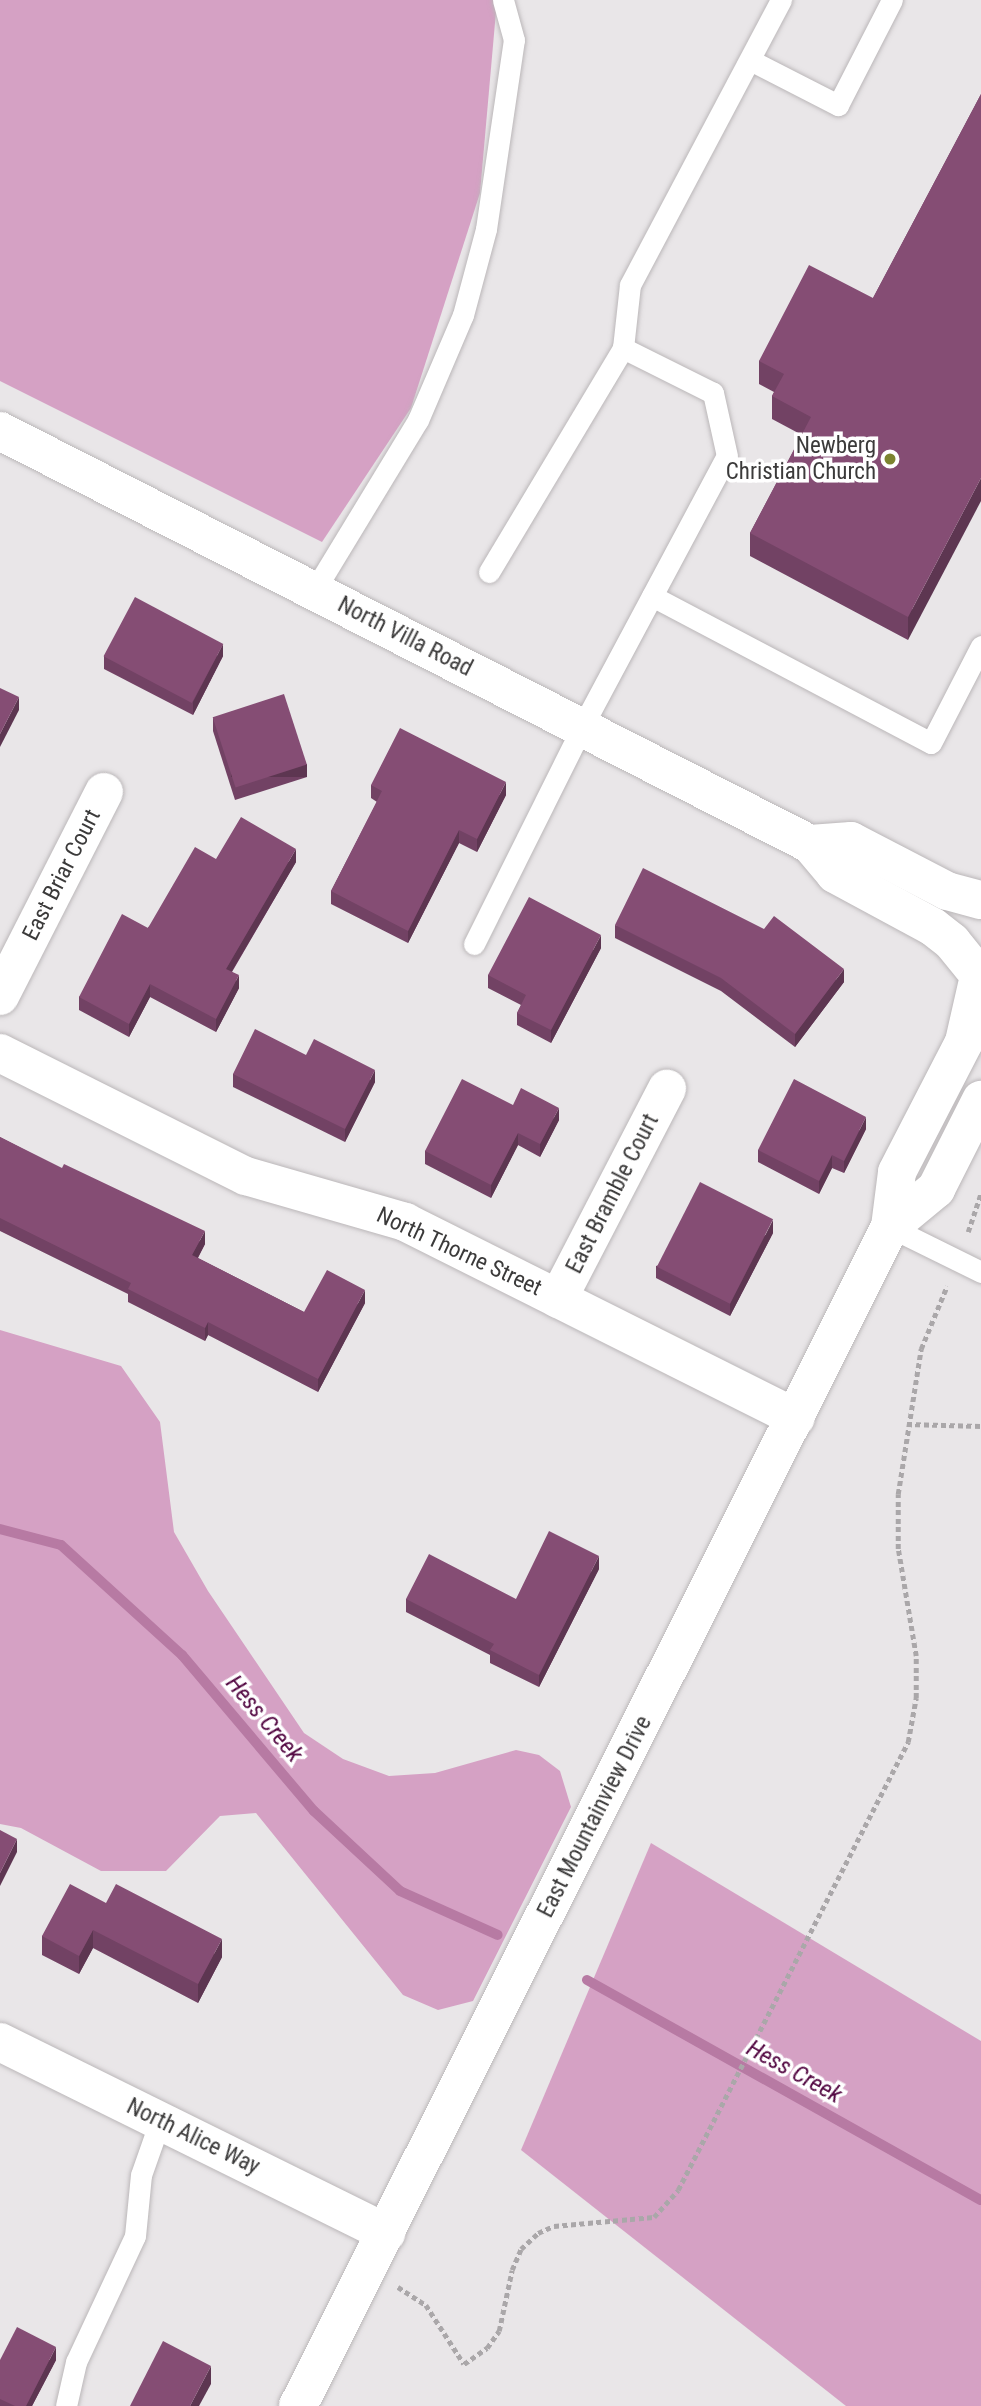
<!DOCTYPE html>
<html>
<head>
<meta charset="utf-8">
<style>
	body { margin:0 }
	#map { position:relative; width:981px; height:2406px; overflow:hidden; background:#e9e6e8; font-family:"Roboto Condensed",sans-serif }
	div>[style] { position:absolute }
	.green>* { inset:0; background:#d5a1c4 }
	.stream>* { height:10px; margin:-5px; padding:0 5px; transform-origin:5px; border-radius:5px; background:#b77aa3 }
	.path>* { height:4.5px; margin-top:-2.25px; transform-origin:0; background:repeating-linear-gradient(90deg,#aaa7a9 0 5px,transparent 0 8.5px) }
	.roads { filter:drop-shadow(0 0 2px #bbb7b9) drop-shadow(0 0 2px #bbb7b9) }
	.lane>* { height:21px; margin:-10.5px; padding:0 10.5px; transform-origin:10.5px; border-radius:10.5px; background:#fff }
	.street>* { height:38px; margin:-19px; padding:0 19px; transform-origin:19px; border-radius:19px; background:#fff }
	.secondary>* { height:38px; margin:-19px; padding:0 19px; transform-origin:19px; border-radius:19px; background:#fff }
	.wall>* { inset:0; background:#724264 }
	.shaded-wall>* { inset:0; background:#5d3651; transform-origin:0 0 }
	.building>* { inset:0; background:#854d74; transform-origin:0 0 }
	.dots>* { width:19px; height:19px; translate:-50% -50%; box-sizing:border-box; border:4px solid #fff; border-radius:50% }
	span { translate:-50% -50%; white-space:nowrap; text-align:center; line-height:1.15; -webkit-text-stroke:7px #fff; paint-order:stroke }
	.poi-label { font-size:23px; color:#3b3a3a }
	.right { translate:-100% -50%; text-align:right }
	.street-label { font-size:23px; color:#3b3a3a }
	.water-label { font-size:24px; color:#510540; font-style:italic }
</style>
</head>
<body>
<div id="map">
	<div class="green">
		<div style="clip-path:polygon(0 0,497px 0,480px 193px,411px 408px,322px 542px,0 381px)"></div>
		<div style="clip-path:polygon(0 1330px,121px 1366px,160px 1422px,174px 1532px,208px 1591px,304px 1733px,343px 1759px,389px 1776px,435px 1773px,516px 1750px,539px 1755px,560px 1771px,571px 1807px,473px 2001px,438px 2010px,403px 1995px,256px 1813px,220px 1816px,166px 1871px,101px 1871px,21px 1828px,0 1824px)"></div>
		<div style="clip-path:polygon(651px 1843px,981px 2041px,981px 2406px,846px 2406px,521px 2150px)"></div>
	</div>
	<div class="stream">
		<div style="left:0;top:1529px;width:63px;rotate:14.7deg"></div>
		<div style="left:61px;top:1545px;width:164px;rotate:42.3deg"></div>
		<div style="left:182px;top:1655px;width:204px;rotate:49.8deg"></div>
		<div style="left:314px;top:1811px;width:117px;rotate:42.9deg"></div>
		<div style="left:400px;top:1891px;width:107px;rotate:24.2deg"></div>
		<div style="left:587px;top:1980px;width:451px;rotate:29.2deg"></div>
	</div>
	<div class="path">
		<div style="left:968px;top:1232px;width:41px;rotate:-71.6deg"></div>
		<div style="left:907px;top:1424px;width:74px;rotate:1.5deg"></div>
		<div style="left:398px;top:2287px;width:33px;rotate:33deg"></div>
		<div style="left:426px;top:2305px;width:70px;rotate:57.2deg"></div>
		<div style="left:464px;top:2364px;width:28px;rotate:-35deg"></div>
		<div style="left:487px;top:2348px;width:21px;rotate:-55deg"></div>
		<div style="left:499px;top:2331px;width:62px;rotate:-78deg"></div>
		<div style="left:512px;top:2270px;width:23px;rotate:-67deg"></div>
		<div style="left:521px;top:2249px;width:23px;rotate:-43deg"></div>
		<div style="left:538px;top:2233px;width:17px;rotate:-24deg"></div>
		<div style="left:554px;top:2226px;width:100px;rotate:-5.1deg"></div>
		<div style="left:654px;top:2217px;width:36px;rotate:-48deg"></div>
		<div style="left:678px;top:2190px;width:504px;rotate:-62.82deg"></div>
		<div style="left:908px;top:1742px;width:45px;rotate:-79.7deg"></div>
		<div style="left:916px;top:1698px;width:42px;rotate:-90deg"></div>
		<div style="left:916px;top:1656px;width:109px;rotate:-99.5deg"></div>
		<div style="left:898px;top:1549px;width:55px;rotate:-90deg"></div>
		<div style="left:898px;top:1494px;width:147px;rotate:-81deg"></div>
		<div style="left:921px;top:1349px;width:68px;rotate:-67.6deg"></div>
	</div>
	<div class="roads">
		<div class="lane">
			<div style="left:750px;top:60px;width:99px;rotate:27.1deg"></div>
			<div style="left:838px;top:105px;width:118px;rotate:-62.8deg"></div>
			<div style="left:489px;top:572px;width:261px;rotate:-59.1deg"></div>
			<div style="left:314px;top:591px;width:200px;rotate:-58.7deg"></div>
			<div style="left:418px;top:420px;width:114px;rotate:-66.8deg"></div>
			<div style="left:463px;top:315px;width:89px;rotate:-75deg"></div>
			<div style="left:486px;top:229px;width:191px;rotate:-81.6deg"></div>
			<div style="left:514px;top:40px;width:41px;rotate:-105.4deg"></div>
			<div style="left:652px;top:596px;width:315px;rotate:27.8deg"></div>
			<div style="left:931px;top:743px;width:109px;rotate:-62.7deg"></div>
			<div style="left:474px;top:944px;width:242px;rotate:-63.5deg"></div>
			<div style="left:582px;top:727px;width:307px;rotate:-61.9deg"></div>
			<div style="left:727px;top:456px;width:65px;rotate:-102.5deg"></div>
			<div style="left:713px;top:393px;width:101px;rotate:-153.4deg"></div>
			<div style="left:623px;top:348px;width:63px;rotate:-83.7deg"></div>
			<div style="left:630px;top:285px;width:323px;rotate:-62.1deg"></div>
			<div style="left:890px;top:1227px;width:102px;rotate:26.3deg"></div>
			<div style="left:66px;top:2406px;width:45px;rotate:-77.2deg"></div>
			<div style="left:76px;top:2362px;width:139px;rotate:-64.9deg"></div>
			<div style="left:135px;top:2236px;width:61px;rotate:-84.4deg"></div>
			<div style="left:141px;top:2175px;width:57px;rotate:-70.6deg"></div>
		</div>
		<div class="street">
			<div style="left:0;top:996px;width:229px;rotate:-63deg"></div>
			<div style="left:0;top:1053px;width:275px;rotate:26.6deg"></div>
			<div style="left:246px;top:1176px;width:166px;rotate:16.1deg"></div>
			<div style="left:405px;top:1222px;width:437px;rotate:26.6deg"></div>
			<div style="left:558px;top:1299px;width:237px;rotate:-62.6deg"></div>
			<div style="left:0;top:2042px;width:431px;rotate:26.3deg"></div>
		</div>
		<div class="secondary">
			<div style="left:0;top:431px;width:909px;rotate:27.02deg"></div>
			<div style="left:810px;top:844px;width:39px;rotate:50deg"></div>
			<div style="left:835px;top:874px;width:111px;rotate:28.4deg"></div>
			<div style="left:933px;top:927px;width:24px;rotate:38deg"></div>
			<div style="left:952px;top:942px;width:33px;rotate:51deg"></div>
			<div style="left:810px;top:844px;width:41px;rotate:-4.2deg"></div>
			<div style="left:851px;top:841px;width:108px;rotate:27.5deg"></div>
			<div style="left:947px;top:891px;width:35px;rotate:15deg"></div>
			<div style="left:890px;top:1227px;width:60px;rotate:-39.6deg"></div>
			<div style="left:936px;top:1189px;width:100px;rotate:-63.2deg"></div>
			<div style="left:298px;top:2406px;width:1319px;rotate:-63.34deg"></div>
			<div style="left:890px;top:1227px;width:55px;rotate:-82.7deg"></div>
			<div style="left:897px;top:1172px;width:146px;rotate:-62.7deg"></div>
			<div style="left:964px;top:1042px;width:58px;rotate:-77.2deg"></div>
		</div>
	</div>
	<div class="wall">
		<div style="clip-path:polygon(981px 94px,908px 640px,750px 556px,750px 533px,802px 435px,772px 419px,772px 396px,774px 392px,759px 384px,759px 361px,873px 298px)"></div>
		<div style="clip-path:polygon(104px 656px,223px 656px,193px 715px,104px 669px)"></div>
		<div style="clip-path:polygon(213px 718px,307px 777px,235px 800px,213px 731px)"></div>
		<div style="clip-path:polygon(371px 785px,506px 795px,477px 852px,459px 843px,408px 943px,331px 904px,331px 891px,377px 802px,371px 798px)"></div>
		<div style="clip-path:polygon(216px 859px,296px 862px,232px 972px,239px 988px,216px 1032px,150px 997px,129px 1037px,79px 1010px,79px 997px)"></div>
		<div style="clip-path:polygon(615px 925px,844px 982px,795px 1047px,721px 991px,615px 938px)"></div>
		<div style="clip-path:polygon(601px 948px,551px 1043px,517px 1025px,517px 1013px,521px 1005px,488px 988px,488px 975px)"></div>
		<div style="clip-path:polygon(306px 1055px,375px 1082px,345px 1142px,233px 1087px,233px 1074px)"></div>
		<div style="clip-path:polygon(513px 1105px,559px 1120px,540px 1157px,518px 1145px,491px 1198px,425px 1164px,425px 1151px)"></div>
		<div style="clip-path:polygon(866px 1129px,844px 1173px,832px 1168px,819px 1194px,758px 1162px,758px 1150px)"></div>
		<div style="clip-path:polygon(0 1137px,205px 1244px,198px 1258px,304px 1312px,365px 1303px,318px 1392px,208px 1335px,205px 1341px,128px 1302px,128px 1294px,0 1231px)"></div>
		<div style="clip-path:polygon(773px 1233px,730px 1316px,656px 1278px,656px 1266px)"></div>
		<div style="clip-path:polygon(599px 1569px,539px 1687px,490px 1663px,490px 1655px,406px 1612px,406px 1599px,516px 1599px)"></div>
		<div style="clip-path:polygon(106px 1903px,222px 1957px,198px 2003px,93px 1948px,79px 1974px,42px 1955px,42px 1936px)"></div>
		<div style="clip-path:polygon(0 2360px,56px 2360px,32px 2406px,0 2406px)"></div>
	</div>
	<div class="shaded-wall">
		<div style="clip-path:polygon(981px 478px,981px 501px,908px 640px,908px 617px)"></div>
		<div style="clip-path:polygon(223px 644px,223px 656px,193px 715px,193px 702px)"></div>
		<div style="clip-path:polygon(19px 697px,19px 710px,0 747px,0 734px)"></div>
		<div style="left:307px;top:764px;width:13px;height:76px;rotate:90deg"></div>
		<div style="clip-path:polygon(506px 782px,506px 795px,477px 852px,477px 839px)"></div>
		<div style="clip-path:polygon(459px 830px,459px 843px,408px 943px,408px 931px)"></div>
		<div style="clip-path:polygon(296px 849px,296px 862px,226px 981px,226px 969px)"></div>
		<div style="clip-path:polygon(601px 935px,601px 948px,551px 1043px,551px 1030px)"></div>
		<div style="clip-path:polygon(844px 969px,844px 982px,795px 1047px,795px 1034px)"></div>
		<div style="clip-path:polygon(239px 975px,239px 988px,216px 1032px,216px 1019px)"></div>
		<div style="clip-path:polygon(150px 984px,150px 997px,129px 1037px,129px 1024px)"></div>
		<div style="clip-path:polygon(375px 1070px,375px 1082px,345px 1142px,345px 1129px)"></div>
		<div style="clip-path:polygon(559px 1108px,559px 1120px,540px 1157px,540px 1144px)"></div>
		<div style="clip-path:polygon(866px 1117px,866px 1129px,844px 1173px,844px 1161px)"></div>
		<div style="clip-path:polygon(518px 1133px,518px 1145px,491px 1198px,491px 1185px)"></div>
		<div style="clip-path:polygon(832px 1155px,832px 1168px,819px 1194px,819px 1181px)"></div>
		<div style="clip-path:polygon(773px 1220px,773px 1233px,730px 1316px,730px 1304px)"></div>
		<div style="clip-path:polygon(205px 1231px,205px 1244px,192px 1268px,192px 1255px)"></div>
		<div style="clip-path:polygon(365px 1290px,365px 1303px,318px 1392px,318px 1379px)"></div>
		<div style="clip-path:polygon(208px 1322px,208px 1335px,205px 1341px,205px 1328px)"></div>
		<div style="clip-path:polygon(599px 1556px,599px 1569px,539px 1687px,539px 1675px)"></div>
		<div style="clip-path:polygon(17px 1839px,17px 1852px,0 1886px,0 1873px)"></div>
		<div style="clip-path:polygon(93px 1930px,93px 1948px,79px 1974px,79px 1956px)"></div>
		<div style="clip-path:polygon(222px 1939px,222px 1957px,198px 2003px,198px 1984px)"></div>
		<div style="clip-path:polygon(56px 2347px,56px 2360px,32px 2406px,26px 2406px)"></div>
		<div style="clip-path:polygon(211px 2366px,211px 2384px,199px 2406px,190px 2406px)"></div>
	</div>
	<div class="building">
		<div style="clip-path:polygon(981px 94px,981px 478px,908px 617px,750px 533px,811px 417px,772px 396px,784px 374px,759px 361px,809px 265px,873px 298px)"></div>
		<div style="left:135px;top:597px;width:100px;height:67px;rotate:28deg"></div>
		<div style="clip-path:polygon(0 688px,19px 697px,0 734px)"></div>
		<div style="left:284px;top:694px;width:74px;height:75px;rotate:72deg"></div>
		<div style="clip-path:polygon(400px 728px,506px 782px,477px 839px,459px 830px,408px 931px,331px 891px,382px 791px,371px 785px)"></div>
		<div style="clip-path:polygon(241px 817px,296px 849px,226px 969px,239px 975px,216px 1019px,150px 984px,129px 1024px,79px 997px,122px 914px,148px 928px,195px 847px,216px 859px)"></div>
		<div style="clip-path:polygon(643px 868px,764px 929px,774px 916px,844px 969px,795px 1034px,721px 978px,615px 925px)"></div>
		<div style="clip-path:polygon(529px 897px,601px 935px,551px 1030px,517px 1013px,526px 995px,488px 975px)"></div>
		<div style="clip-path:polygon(255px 1029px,306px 1055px,314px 1039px,375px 1070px,345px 1129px,233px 1074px)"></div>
		<div style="clip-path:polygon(462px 1079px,513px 1105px,521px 1088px,559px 1108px,540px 1144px,518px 1133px,491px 1185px,425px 1151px)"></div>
		<div style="clip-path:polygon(794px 1079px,866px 1117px,844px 1161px,832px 1155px,819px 1181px,758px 1150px)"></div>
		<div style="clip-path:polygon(0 1137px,62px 1168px,64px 1164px,205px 1231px,192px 1255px,304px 1312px,327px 1270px,365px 1290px,318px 1379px,208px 1322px,205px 1328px,128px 1289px,131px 1283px,0 1218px)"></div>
		<div style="left:700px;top:1182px;width:82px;height:95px;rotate:27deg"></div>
		<div style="clip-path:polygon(549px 1531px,599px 1556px,539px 1675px,490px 1650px,494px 1644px,406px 1599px,429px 1554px,516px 1599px)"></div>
		<div style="clip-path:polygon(0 1830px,17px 1839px,0 1873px)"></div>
		<div style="clip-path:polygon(70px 1884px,106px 1903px,116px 1884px,222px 1939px,198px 1984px,93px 1930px,79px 1956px,42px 1936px)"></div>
		<div style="clip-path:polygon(17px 2327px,56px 2347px,26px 2406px,15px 2406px,0 2399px,0 2360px)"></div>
		<div style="clip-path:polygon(163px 2341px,211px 2366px,190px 2406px,130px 2406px)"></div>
	</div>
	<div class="dots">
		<div style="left:890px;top:459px;background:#7c8430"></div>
	</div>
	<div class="poi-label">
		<span class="right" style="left:876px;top:459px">Newberg<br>Christian Church</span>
	</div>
	<div class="street-label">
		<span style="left:405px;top:637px;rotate:27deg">North Villa Road</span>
		<span style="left:62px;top:875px;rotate:-63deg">East Briar Court</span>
		<span style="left:613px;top:1194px;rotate:-63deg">East Bramble Court</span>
		<span style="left:459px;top:1252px;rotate:25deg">North Thorne Street</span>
		<span style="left:595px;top:1817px;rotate:-63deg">East Mountainview Drive</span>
		<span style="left:193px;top:2137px;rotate:26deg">North Alice Way</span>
	</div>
	<div class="water-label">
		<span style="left:264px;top:1719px;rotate:50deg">Hess Creek</span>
		<span style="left:794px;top:2072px;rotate:29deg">Hess Creek</span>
	</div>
</div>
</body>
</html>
